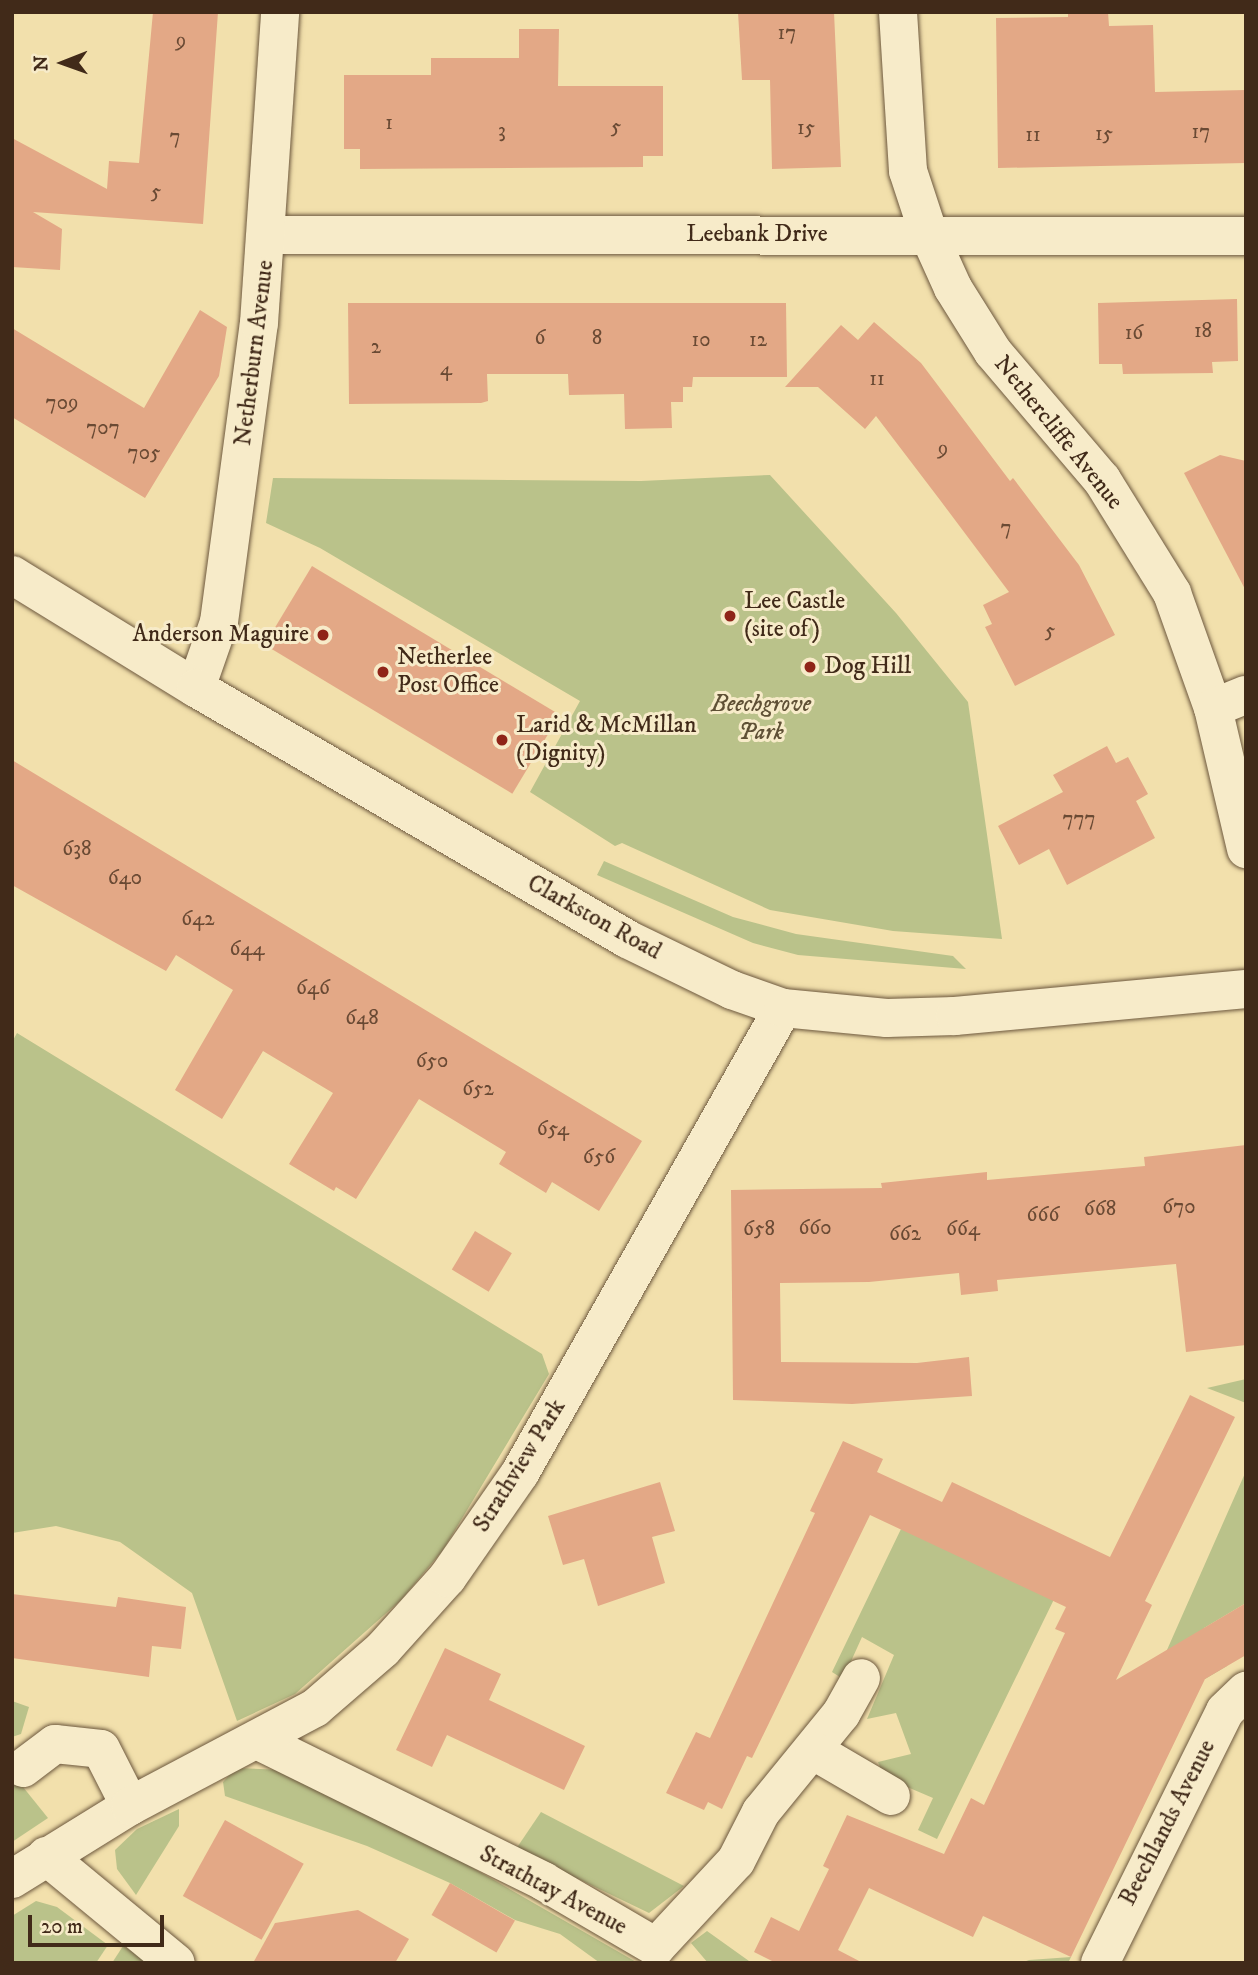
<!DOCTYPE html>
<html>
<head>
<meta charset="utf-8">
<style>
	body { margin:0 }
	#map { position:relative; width:1258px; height:1975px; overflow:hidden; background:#f2e0ac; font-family:"IM FELL DW Pica",serif }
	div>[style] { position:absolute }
	.green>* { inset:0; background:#bac28a }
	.building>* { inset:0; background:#e3a886; transform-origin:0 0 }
	.roads { filter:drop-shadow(0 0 2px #6d583e) drop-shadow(0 0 2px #6d583e) }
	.street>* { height:38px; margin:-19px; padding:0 19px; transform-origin:19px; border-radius:19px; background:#f7ebc9 }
	.secondary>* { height:38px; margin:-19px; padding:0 19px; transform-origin:19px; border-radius:19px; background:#f7ebc9 }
	.dots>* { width:19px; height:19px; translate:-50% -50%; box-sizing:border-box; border:4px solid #f7ebc9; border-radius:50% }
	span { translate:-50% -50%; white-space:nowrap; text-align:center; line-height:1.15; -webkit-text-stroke:6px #f7ebc9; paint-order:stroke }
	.number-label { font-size:21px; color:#6a4a34 }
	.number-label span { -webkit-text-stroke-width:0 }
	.street-label { font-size:24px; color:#412a19 }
	.poi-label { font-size:24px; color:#412a19 }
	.left { translate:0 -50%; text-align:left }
	.right { translate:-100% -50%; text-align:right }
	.park-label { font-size:24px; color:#5f5035; font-style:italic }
	.frame { position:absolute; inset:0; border:14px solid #412a19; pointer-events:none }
	.north { position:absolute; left:28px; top:28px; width:70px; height:70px; -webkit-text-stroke:5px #f7ebc9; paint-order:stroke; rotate:269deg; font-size:19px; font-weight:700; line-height:28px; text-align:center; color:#412a19 }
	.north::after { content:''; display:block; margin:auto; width:24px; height:32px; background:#412a19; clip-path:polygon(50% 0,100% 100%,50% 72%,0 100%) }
	.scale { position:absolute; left:28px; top:1915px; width:136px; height:32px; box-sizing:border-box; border:4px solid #412a19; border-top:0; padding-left:9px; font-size:21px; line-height:24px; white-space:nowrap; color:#412a19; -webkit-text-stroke:5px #f7ebc9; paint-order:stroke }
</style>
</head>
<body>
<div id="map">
	<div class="green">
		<div style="clip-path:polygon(770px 475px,896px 613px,968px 702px,1002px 939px,893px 931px,770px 910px,622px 843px,615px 846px,530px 792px,580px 701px,320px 548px,266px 523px,273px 478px,641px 481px)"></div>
		<div style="clip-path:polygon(604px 861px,733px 917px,796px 934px,953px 956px,966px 969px,798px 955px,753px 943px,597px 875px)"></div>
		<div style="clip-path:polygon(17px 1033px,542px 1354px,549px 1374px,443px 1550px,401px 1600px,295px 1694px,237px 1721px,192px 1593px,120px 1542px,56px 1526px,12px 1533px,12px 1042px)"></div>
		<div style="clip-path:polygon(1246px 1379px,1246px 1403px,1207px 1388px)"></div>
		<div style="clip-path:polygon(1246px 1471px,1246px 1603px,1204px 1628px,1227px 1666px,1205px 1679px,1163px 1659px)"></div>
		<div style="clip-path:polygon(901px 1529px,1060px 1587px,937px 1839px,918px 1830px,933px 1798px,884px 1777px,878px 1762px,911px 1754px,896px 1713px,867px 1719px,894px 1655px,862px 1637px,843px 1679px,832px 1672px)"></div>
		<div style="clip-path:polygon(12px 1701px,29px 1707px,21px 1734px,12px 1737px)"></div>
		<div style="clip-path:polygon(236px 1768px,283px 1770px,452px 1856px,638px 1963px,600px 1963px,560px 1934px,515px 1920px,450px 1883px,367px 1846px,225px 1796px,223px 1782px)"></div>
		<div style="clip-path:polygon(19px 1782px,48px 1818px,12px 1842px,12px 1787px)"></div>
		<div style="clip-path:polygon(179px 1809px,179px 1826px,136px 1895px,117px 1869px,115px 1850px,137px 1829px)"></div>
		<div style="clip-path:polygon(541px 1812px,684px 1886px,649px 1913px,516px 1849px)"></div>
		<div style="clip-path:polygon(36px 1901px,57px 1907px,108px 1945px,96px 1963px,12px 1963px,12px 1916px)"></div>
		<div style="clip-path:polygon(707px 1931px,749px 1961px,752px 1963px,708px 1963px,691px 1943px)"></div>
		<div style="clip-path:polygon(123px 1946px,143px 1958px,148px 1963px,112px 1963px)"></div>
		<div style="clip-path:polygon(1071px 1957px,1068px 1963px,1021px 1963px,1029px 1960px)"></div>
	</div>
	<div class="building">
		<div style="clip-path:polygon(153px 12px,218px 12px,203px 224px,33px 212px,62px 229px,60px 270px,12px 267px,12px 138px,107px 189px,109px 161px,139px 163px)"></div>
		<div style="clip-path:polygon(738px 12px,834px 12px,841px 167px,772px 169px,770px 80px,742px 80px)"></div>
		<div style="clip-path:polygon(1068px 12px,1108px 12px,1109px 26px,1153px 25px,1155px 92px,1246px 90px,1246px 163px,998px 168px,996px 18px,1068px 17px)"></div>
		<div style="clip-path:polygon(519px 29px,559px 29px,558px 86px,663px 86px,663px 156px,643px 156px,643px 167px,360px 169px,360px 149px,344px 149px,344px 75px,431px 75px,431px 58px,519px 58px)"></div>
		<div style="clip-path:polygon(1237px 299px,1238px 361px,1212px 362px,1213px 373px,1123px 374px,1122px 364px,1099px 364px,1098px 303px)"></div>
		<div style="clip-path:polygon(348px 303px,786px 303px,787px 377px,693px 377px,692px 387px,683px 387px,683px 402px,671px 402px,672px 428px,625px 429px,624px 394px,569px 395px,568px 374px,487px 374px,488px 401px,481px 403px,349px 404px)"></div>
		<div style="clip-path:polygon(200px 310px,227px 327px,219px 376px,145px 498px,12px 417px,12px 328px,144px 408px)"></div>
		<div style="clip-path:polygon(874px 322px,921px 363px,1010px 481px,1013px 478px,1079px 565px,1115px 635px,1015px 686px,985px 627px,992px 624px,983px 605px,1009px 592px,940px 500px,876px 416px,865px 429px,818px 387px,785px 387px,841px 325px,858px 340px)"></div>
		<div style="clip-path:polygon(1220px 455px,1246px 461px,1246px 591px,1184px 473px)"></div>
		<div style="left:312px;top:566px;width:289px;height:92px;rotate:31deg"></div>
		<div style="clip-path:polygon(1107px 746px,1116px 763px,1128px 757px,1148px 794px,1136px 801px,1155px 838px,1067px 885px,1049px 849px,1019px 865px,998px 826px,1063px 792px,1053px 775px)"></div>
		<div style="clip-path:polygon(12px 760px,642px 1141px,599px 1211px,552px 1182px,546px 1193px,499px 1164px,506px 1152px,419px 1099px,356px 1199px,336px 1187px,334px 1191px,289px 1164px,333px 1093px,263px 1051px,222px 1119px,175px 1090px,233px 990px,176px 955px,166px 971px,12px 885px)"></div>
		<div style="clip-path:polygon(1246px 1145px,1246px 1345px,1186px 1352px,1176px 1264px,997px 1280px,998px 1291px,961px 1295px,959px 1273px,869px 1282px,780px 1283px,781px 1362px,917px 1363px,969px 1357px,972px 1396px,852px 1404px,733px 1400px,731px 1190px,882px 1188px,881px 1183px,987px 1172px,987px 1180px,1145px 1166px,1144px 1157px)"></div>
		<div style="left:475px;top:1231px;width:43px;height:45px;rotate:31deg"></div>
		<div style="clip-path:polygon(1190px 1395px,1235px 1417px,1145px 1601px,1152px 1605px,1116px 1680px,1246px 1603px,1246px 1655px,1205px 1679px,1071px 1957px,983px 1916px,973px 1937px,869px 1888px,838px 1950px,863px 1963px,776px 1963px,754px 1952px,771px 1917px,799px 1931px,829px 1869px,823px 1866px,847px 1815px,944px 1854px,971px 1798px,984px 1805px,1065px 1633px,1055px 1629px,1066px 1607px,870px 1515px,752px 1758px,747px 1756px,722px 1809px,708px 1802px,704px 1810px,666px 1793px,696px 1732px,710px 1738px,815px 1513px,810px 1511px,843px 1441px,883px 1459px,877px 1472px,942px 1502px,952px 1482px,1110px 1557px)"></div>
		<div style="clip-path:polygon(660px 1482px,675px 1531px,652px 1537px,665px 1583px,598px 1606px,584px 1559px,563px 1565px,548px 1516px)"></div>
		<div style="clip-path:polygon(12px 1594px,116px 1607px,118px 1597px,186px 1607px,181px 1649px,152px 1646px,149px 1677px,12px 1658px)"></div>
		<div style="clip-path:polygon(445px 1648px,501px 1674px,489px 1700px,585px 1746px,564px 1790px,447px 1735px,432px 1767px,396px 1750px)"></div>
		<div style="left:225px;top:1820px;width:90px;height:87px;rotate:29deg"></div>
		<div style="left:450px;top:1883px;width:75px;height:37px;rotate:30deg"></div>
		<div style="clip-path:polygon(358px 1910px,409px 1939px,395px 1963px,253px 1963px,275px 1923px)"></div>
	</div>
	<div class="roads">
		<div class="street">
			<div style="left:898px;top:12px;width:159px;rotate:86.4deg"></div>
			<div style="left:908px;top:171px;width:67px;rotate:71.8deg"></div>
			<div style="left:929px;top:235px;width:58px;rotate:65.6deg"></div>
			<div style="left:953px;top:288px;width:75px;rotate:58deg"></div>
			<div style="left:993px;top:352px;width:168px;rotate:49.6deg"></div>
			<div style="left:1102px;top:480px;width:133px;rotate:58.2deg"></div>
			<div style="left:1172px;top:593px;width:122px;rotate:70.4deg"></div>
			<div style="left:1213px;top:708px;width:145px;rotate:76.8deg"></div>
			<div style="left:268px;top:235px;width:978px;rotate:0.06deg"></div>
			<div style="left:196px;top:688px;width:70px;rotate:-70.8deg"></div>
			<div style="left:219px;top:622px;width:302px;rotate:-82.4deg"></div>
			<div style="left:259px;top:323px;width:312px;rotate:-86.1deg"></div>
			<div style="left:1213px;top:708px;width:35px;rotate:-22deg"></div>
			<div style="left:259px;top:1741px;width:317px;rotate:26.2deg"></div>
			<div style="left:543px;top:1881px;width:131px;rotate:30.3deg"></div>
			<div style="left:656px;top:1947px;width:117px;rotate:-47.1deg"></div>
			<div style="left:736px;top:1861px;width:55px;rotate:-63deg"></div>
			<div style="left:761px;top:1812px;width:127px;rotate:-50.8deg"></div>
			<div style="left:841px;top:1714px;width:41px;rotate:-60.9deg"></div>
			<div style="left:814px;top:1751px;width:89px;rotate:30.3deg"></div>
			<div style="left:23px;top:1768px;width:40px;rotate:-37deg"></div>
			<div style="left:55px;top:1744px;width:46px;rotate:6.2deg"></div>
			<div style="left:101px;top:1749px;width:64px;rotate:63deg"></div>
			<div style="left:46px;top:1856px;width:168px;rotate:39.5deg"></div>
			<div style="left:12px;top:1879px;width:139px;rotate:-31.7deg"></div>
			<div style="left:130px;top:1806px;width:209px;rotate:-27.9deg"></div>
			<div style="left:315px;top:1708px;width:90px;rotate:-40.9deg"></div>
			<div style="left:383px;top:1649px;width:96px;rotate:-48deg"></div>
			<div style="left:447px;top:1578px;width:128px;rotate:-55.2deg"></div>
			<div style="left:520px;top:1473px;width:534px;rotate:-60.51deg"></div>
			<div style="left:1100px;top:1963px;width:281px;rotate:-63.6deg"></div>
			<div style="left:1225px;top:1711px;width:29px;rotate:-44deg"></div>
		</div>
		<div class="secondary">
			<div style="left:12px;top:575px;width:216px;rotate:31.6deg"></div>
			<div style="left:196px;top:688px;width:499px;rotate:30.2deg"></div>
			<div style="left:627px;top:939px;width:117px;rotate:25.9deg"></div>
			<div style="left:732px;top:990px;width:54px;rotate:19.4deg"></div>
			<div style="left:783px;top:1008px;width:104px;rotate:5.5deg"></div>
			<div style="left:887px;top:1018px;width:68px;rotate:-1.7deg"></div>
			<div style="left:955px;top:1016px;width:292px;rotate:-5.3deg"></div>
		</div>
	</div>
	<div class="dots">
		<div style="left:730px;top:616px;background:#8f2418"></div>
		<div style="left:323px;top:635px;background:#8f2418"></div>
		<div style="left:810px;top:667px;background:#8f2418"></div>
		<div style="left:383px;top:672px;background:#8f2418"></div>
		<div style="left:502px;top:740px;background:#8f2418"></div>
	</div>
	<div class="number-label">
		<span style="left:787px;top:33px">17</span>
		<span style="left:181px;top:41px">9</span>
		<span style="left:389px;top:123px">1</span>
		<span style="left:616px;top:127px">5</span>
		<span style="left:806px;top:128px">15</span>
		<span style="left:502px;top:131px">3</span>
		<span style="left:1201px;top:132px">17</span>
		<span style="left:1104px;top:134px">15</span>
		<span style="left:1033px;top:135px">11</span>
		<span style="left:175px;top:137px">7</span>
		<span style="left:156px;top:192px">5</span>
		<span style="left:1203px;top:331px">18</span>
		<span style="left:1134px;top:333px">16</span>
		<span style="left:540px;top:338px">6</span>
		<span style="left:597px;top:338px">8</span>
		<span style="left:701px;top:340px">10</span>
		<span style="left:758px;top:340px">12</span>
		<span style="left:376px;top:347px">2</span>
		<span style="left:446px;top:369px">4</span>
		<span style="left:877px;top:379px">11</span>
		<span style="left:62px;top:403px">709</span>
		<span style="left:103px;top:428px">707</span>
		<span style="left:943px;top:449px">9</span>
		<span style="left:144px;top:453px">705</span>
		<span style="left:1006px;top:528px">7</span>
		<span style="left:1050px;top:631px">5</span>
		<span style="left:1079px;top:819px">777</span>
		<span style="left:77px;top:849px">638</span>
		<span style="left:125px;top:878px">640</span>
		<span style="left:198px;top:919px">642</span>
		<span style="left:247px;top:949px">644</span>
		<span style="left:313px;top:988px">646</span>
		<span style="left:362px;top:1018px">648</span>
		<span style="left:432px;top:1061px">650</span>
		<span style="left:478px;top:1089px">652</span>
		<span style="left:553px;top:1129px">654</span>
		<span style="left:599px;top:1157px">656</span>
		<span style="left:1179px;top:1207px">670</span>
		<span style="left:1100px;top:1209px">668</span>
		<span style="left:1043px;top:1215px">666</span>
		<span style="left:815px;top:1228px">660</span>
		<span style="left:759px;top:1229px">658</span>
		<span style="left:963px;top:1229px">664</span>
		<span style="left:905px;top:1234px">662</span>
	</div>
	<div class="street-label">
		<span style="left:757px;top:235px">Leebank Drive</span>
		<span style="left:255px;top:353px;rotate:-83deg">Netherburn Avenue</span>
		<span style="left:1058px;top:433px;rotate:51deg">Nethercliffe Avenue</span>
		<span style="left:594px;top:918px;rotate:29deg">Clarkston Road</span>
		<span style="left:520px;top:1466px;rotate:-58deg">Strathview Park</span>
		<span style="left:1168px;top:1823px;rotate:-63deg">Beechlands Avenue</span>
		<span style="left:553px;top:1891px;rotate:28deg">Strathtay Avenue</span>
	</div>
	<div class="poi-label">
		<span class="left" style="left:744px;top:616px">Lee Castle<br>(site of)</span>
		<span class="right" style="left:309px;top:635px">Anderson Maguire</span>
		<span class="left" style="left:397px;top:672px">Netherlee<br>Post Office</span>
		<span class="left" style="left:824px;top:667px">Dog Hill</span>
		<span class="left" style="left:516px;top:740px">Larid &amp; McMillan<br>(Dignity)</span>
	</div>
	<div class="park-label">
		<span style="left:761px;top:719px">Beechgrove<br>Park</span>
	</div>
	<div class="frame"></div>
	<div class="north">N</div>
	<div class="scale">20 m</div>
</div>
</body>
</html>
